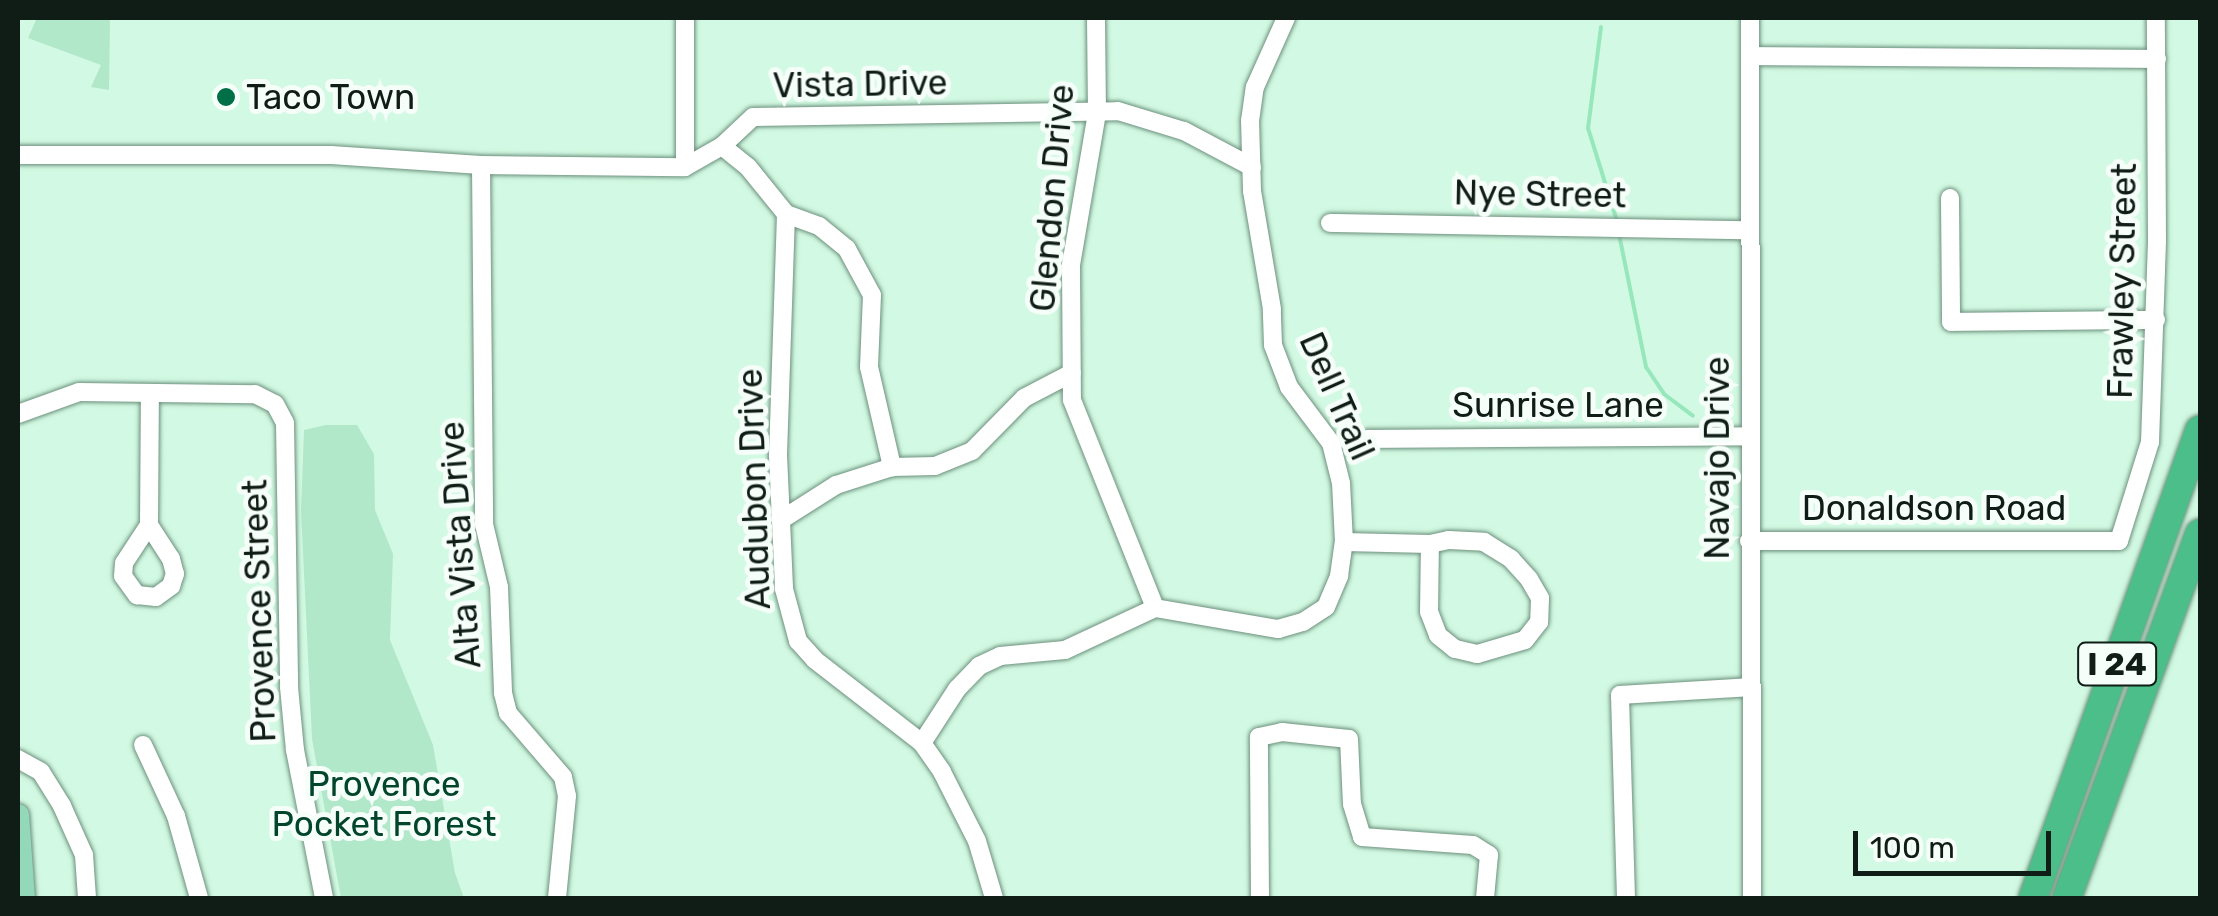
<!DOCTYPE html>
<html>
<head>
<meta charset="utf-8">
<style>
	body { margin:0 }
	#map { position:relative; width:2218px; height:916px; overflow:hidden; background:#d2f9e3; font-family:Rubik,sans-serif }
	div>[style] { position:absolute }
	.green>* { inset:0; background:#b1e8ca }
	.stream>* { height:4px; margin:-2px; padding:0 2px; transform-origin:2px; border-radius:2px; background:#97e7bc }
	.roads { filter:drop-shadow(0 0 2px #6c907c) drop-shadow(0 0 2px #6c907c) }
	.minor>* { height:18px; margin:-9px; padding:0 9px; transform-origin:9px; border-radius:9px; background:#fff }
	.major>* { height:22px; margin:-11px; padding:0 11px; transform-origin:11px; border-radius:11px; background:#93d8b8 }
	.highway>* { height:28px; margin:-14px; padding:0 14px; transform-origin:14px; border-radius:14px; background:#4bbe89 }
	.dots>* { width:28px; height:28px; translate:-50% -50%; box-sizing:border-box; border:5px solid #f6fef9; border-radius:50% }
	span { translate:-50% -50%; white-space:nowrap; text-align:center; line-height:1.15; -webkit-text-stroke:10px #f6fef9; paint-order:stroke }
	.shield-label span { padding:2px 8px; background:#f6fef9; border:2px solid; border-radius:8px; -webkit-text-stroke-width:0 }
	.shield-label { font-size:32px; color:#0f1d16; font-weight:700 }
	.street-label { font-size:35px; color:#0f1d16 }
	.poi-label { font-size:35px; color:#0f1d16 }
	.left { translate:0 -50%; text-align:left }
	.park-label { font-size:35px; color:#01452b }
	.frame { position:absolute; inset:0; border:20px solid #0f1d16; pointer-events:none }
	.scale { position:absolute; left:1853px; top:831px; width:198px; height:45px; box-sizing:border-box; border:5px solid #0f1d16; border-top:0; padding-left:12px; font-size:30px; line-height:35px; white-space:nowrap; color:#0f1d16; -webkit-text-stroke:8px #f6fef9; paint-order:stroke }
</style>
</head>
<body>
<div id="map">
	<div class="green">
		<div style="clip-path:polygon(37px 18px,110px 18px,109px 90px,91px 87px,101px 65px,28px 38px)"></div>
		<div style="clip-path:polygon(326px 425px,357px 425px,374px 454px,375px 510px,393px 554px,390px 640px,433px 745px,455px 873px,464px 898px,341px 898px,312px 739px,301px 511px,304px 430px)"></div>
	</div>
	<div class="stream">
		<div style="left:1601px;top:27px;width:102px;rotate:97.3deg"></div>
		<div style="left:1588px;top:128px;width:97px;rotate:72.7deg"></div>
		<div style="left:1620px;top:239px;width:131px;rotate:78.5deg"></div>
		<div style="left:1646px;top:367px;width:32px;rotate:56deg"></div>
		<div style="left:1664px;top:394px;width:36px;rotate:37deg"></div>
	</div>
	<div class="roads">
		<div class="minor">
			<div style="left:1096px;top:18px;width:95px;rotate:89.4deg"></div>
			<div style="left:1097px;top:113px;width:154px;rotate:99.7deg"></div>
			<div style="left:1071px;top:265px;width:135px;rotate:89.6deg"></div>
			<div style="left:1072px;top:400px;width:224px;rotate:68.2deg"></div>
			<div style="left:1750px;top:18px;width:880px;rotate:89.87deg"></div>
			<div style="left:1750px;top:56px;width:407px;rotate:0.4deg"></div>
			<div style="left:722px;top:146px;width:33px;rotate:39deg"></div>
			<div style="left:748px;top:167px;width:60px;rotate:51deg"></div>
			<div style="left:786px;top:214px;width:241px;rotate:91.9deg"></div>
			<div style="left:778px;top:455px;width:134px;rotate:87.4deg"></div>
			<div style="left:784px;top:589px;width:54px;rotate:74.9deg"></div>
			<div style="left:798px;top:641px;width:25px;rotate:48deg"></div>
			<div style="left:815px;top:660px;width:135px;rotate:37.8deg"></div>
			<div style="left:922px;top:743px;width:35px;rotate:55deg"></div>
			<div style="left:942px;top:772px;width:77px;rotate:63.1deg"></div>
			<div style="left:977px;top:841px;width:59px;rotate:73.4deg"></div>
			<div style="left:18px;top:155px;width:313px"></div>
			<div style="left:331px;top:155px;width:150px;rotate:3.8deg"></div>
			<div style="left:481px;top:165px;width:204px;rotate:0.6deg"></div>
			<div style="left:685px;top:167px;width:43px;rotate:-29.6deg"></div>
			<div style="left:722px;top:146px;width:42px;rotate:-43.1deg"></div>
			<div style="left:753px;top:117px;width:365px;rotate:-0.9deg"></div>
			<div style="left:1118px;top:111px;width:69px;rotate:16.9deg"></div>
			<div style="left:1184px;top:131px;width:77px;rotate:27.9deg"></div>
			<div style="left:481px;top:165px;width:359px;rotate:89.5deg"></div>
			<div style="left:484px;top:524px;width:65px;rotate:76.6deg"></div>
			<div style="left:499px;top:587px;width:106px;rotate:87.8deg"></div>
			<div style="left:503px;top:693px;width:21px;rotate:76deg"></div>
			<div style="left:508px;top:713px;width:84px;rotate:49.3deg"></div>
			<div style="left:563px;top:777px;width:19px;rotate:78deg"></div>
			<div style="left:567px;top:796px;width:102px;rotate:95.6deg"></div>
			<div style="left:685px;top:167px;width:149px;rotate:-90deg"></div>
			<div style="left:1950px;top:198px;width:124px;rotate:89.5deg"></div>
			<div style="left:1951px;top:322px;width:205px;rotate:-0.6deg"></div>
			<div style="left:786px;top:214px;width:35px;rotate:20deg"></div>
			<div style="left:819px;top:226px;width:36px;rotate:39deg"></div>
			<div style="left:847px;top:249px;width:52px;rotate:61.5deg"></div>
			<div style="left:872px;top:295px;width:72px;rotate:92.4deg"></div>
			<div style="left:869px;top:367px;width:103px;rotate:77deg"></div>
			<div style="left:1330px;top:223px;width:420px;rotate:1deg"></div>
			<div style="left:18px;top:414px;width:65px;rotate:-19.8deg"></div>
			<div style="left:79px;top:392px;width:176px;rotate:0.7deg"></div>
			<div style="left:255px;top:394px;width:22px;rotate:27deg"></div>
			<div style="left:275px;top:404px;width:21px;rotate:62deg"></div>
			<div style="left:285px;top:423px;width:264px;rotate:89.1deg"></div>
			<div style="left:289px;top:687px;width:63px;rotate:84.6deg"></div>
			<div style="left:295px;top:750px;width:151px;rotate:78.9deg"></div>
			<div style="left:1367px;top:439px;width:383px;rotate:-0.4deg"></div>
			<div style="left:781px;top:520px;width:65px;rotate:-32.5deg"></div>
			<div style="left:836px;top:485px;width:59px;rotate:-17.8deg"></div>
			<div style="left:892px;top:467px;width:43px;rotate:-1.3deg"></div>
			<div style="left:935px;top:466px;width:40px;rotate:-22deg"></div>
			<div style="left:972px;top:451px;width:74px;rotate:-45.5deg"></div>
			<div style="left:1024px;top:398px;width:54px;rotate:-27.5deg"></div>
			<div style="left:149px;top:525px;width:45px;rotate:123.3deg"></div>
			<div style="left:124px;top:563px;width:13px;rotate:94deg"></div>
			<div style="left:123px;top:576px;width:24px;rotate:54deg"></div>
			<div style="left:137px;top:595px;width:19px;rotate:6deg"></div>
			<div style="left:156px;top:597px;width:19px;rotate:-36deg"></div>
			<div style="left:171px;top:586px;width:13px;rotate:-72deg"></div>
			<div style="left:175px;top:574px;width:16px;rotate:-105deg"></div>
			<div style="left:171px;top:559px;width:40px;rotate:-122.9deg"></div>
			<div style="left:149px;top:525px;width:130px;rotate:-89.6deg"></div>
			<div style="left:1449px;top:540px;width:35px;rotate:3deg"></div>
			<div style="left:1484px;top:542px;width:32px;rotate:32deg"></div>
			<div style="left:1511px;top:559px;width:27px;rotate:48deg"></div>
			<div style="left:1529px;top:579px;width:22px;rotate:60deg"></div>
			<div style="left:1540px;top:598px;width:24px;rotate:92deg"></div>
			<div style="left:1539px;top:622px;width:23px;rotate:128deg"></div>
			<div style="left:1525px;top:640px;width:50px;rotate:163.7deg"></div>
			<div style="left:1477px;top:654px;width:23px;rotate:-167deg"></div>
			<div style="left:1455px;top:649px;width:22px;rotate:-141deg"></div>
			<div style="left:1438px;top:635px;width:25px;rotate:-111deg"></div>
			<div style="left:1429px;top:612px;width:68px;rotate:-89.2deg"></div>
			<div style="left:1430px;top:544px;width:19px;rotate:-12deg"></div>
			<div style="left:1749px;top:541px;width:370px"></div>
			<div style="left:2119px;top:541px;width:104px;rotate:-72.6deg"></div>
			<div style="left:2150px;top:442px;width:201px;rotate:-88deg"></div>
			<div style="left:2157px;top:241px;width:223px;rotate:-90.3deg"></div>
			<div style="left:1344px;top:542px;width:86px;rotate:1.3deg"></div>
			<div style="left:922px;top:743px;width:64px;rotate:-57.1deg"></div>
			<div style="left:957px;top:689px;width:32px;rotate:-46deg"></div>
			<div style="left:979px;top:666px;width:23px;rotate:-25deg"></div>
			<div style="left:1000px;top:656px;width:65px;rotate:-5.3deg"></div>
			<div style="left:1065px;top:650px;width:99px;rotate:-25deg"></div>
			<div style="left:1155px;top:608px;width:125px;rotate:9.7deg"></div>
			<div style="left:1278px;top:629px;width:26px;rotate:-16deg"></div>
			<div style="left:1303px;top:622px;width:27px;rotate:-33deg"></div>
			<div style="left:1326px;top:607px;width:34px;rotate:-67deg"></div>
			<div style="left:1339px;top:576px;width:34px;rotate:-82deg"></div>
			<div style="left:1344px;top:542px;width:59px;rotate:-92.9deg"></div>
			<div style="left:1341px;top:483px;width:41px;rotate:-104deg"></div>
			<div style="left:1331px;top:443px;width:70px;rotate:-126.9deg"></div>
			<div style="left:1289px;top:387px;width:45px;rotate:-110.9deg"></div>
			<div style="left:1273px;top:345px;width:36px;rotate:-92deg"></div>
			<div style="left:1272px;top:309px;width:120px;rotate:-99.6deg"></div>
			<div style="left:1252px;top:191px;width:70px;rotate:-91.6deg"></div>
			<div style="left:1250px;top:121px;width:34px;rotate:-82deg"></div>
			<div style="left:1255px;top:87px;width:76px;rotate:-65.8deg"></div>
			<div style="left:143px;top:745px;width:78px;rotate:65.1deg"></div>
			<div style="left:176px;top:816px;width:85px;rotate:74.3deg"></div>
			<div style="left:18px;top:759px;width:26px;rotate:29deg"></div>
			<div style="left:41px;top:772px;width:40px;rotate:58deg"></div>
			<div style="left:62px;top:806px;width:54px;rotate:65.8deg"></div>
			<div style="left:84px;top:855px;width:43px;rotate:86deg"></div>
			<div style="left:1260px;top:898px;width:161px;rotate:-90.4deg"></div>
			<div style="left:1259px;top:737px;width:24px;rotate:-12deg"></div>
			<div style="left:1282px;top:732px;width:67px;rotate:6deg"></div>
			<div style="left:1349px;top:739px;width:65px;rotate:87.4deg"></div>
			<div style="left:1352px;top:804px;width:34px;rotate:73deg"></div>
			<div style="left:1362px;top:837px;width:111px;rotate:4.1deg"></div>
			<div style="left:1473px;top:845px;width:19px;rotate:32deg"></div>
			<div style="left:1489px;top:855px;width:43px;rotate:95.3deg"></div>
			<div style="left:1626px;top:898px;width:203px;rotate:-91.7deg"></div>
			<div style="left:1620px;top:695px;width:132px;rotate:-3.5deg"></div>
		</div>
		<div class="major">
			<div style="left:18px;top:815px;width:83px;rotate:85.9deg"></div>
		</div>
		<div class="highway">
			<div style="left:2033px;top:898px;width:497px;rotate:-70.4deg"></div>
			<div style="left:2067px;top:898px;width:388px;rotate:-70deg"></div>
		</div>
	</div>
	<div class="dots">
		<div style="left:226px;top:97px;background:#006e46"></div>
	</div>
	<div class="shield-label">
		<span style="left:2117px;top:664px">I 24</span>
	</div>
	<div class="street-label">
		<span style="left:860px;top:84px;rotate:-1deg">Vista Drive</span>
		<span style="left:1540px;top:194px;rotate:1deg">Nye Street</span>
		<span style="left:1052px;top:198px;rotate:-85deg">Glendon Drive</span>
		<span style="left:2122px;top:281px;rotate:-89deg">Frawley Street</span>
		<span style="left:1337px;top:396px;rotate:66deg">Dell Trail</span>
		<span style="left:1558px;top:405px">Sunrise Lane</span>
		<span style="left:1717px;top:458px;rotate:-90deg">Navajo Drive</span>
		<span style="left:754px;top:489px;rotate:-92deg">Audubon Drive</span>
		<span style="left:1934px;top:508px">Donaldson Road</span>
		<span style="left:460px;top:545px;rotate:-94deg">Alta Vista Drive</span>
		<span style="left:259px;top:611px;rotate:-92deg">Provence Street</span>
	</div>
	<div class="poi-label">
		<span class="left" style="left:246px;top:97px">Taco Town</span>
	</div>
	<div class="park-label">
		<span style="left:384px;top:804px">Provence<br>Pocket Forest</span>
	</div>
	<div class="frame"></div>
	<div class="scale">100 m</div>
</div>
</body>
</html>
